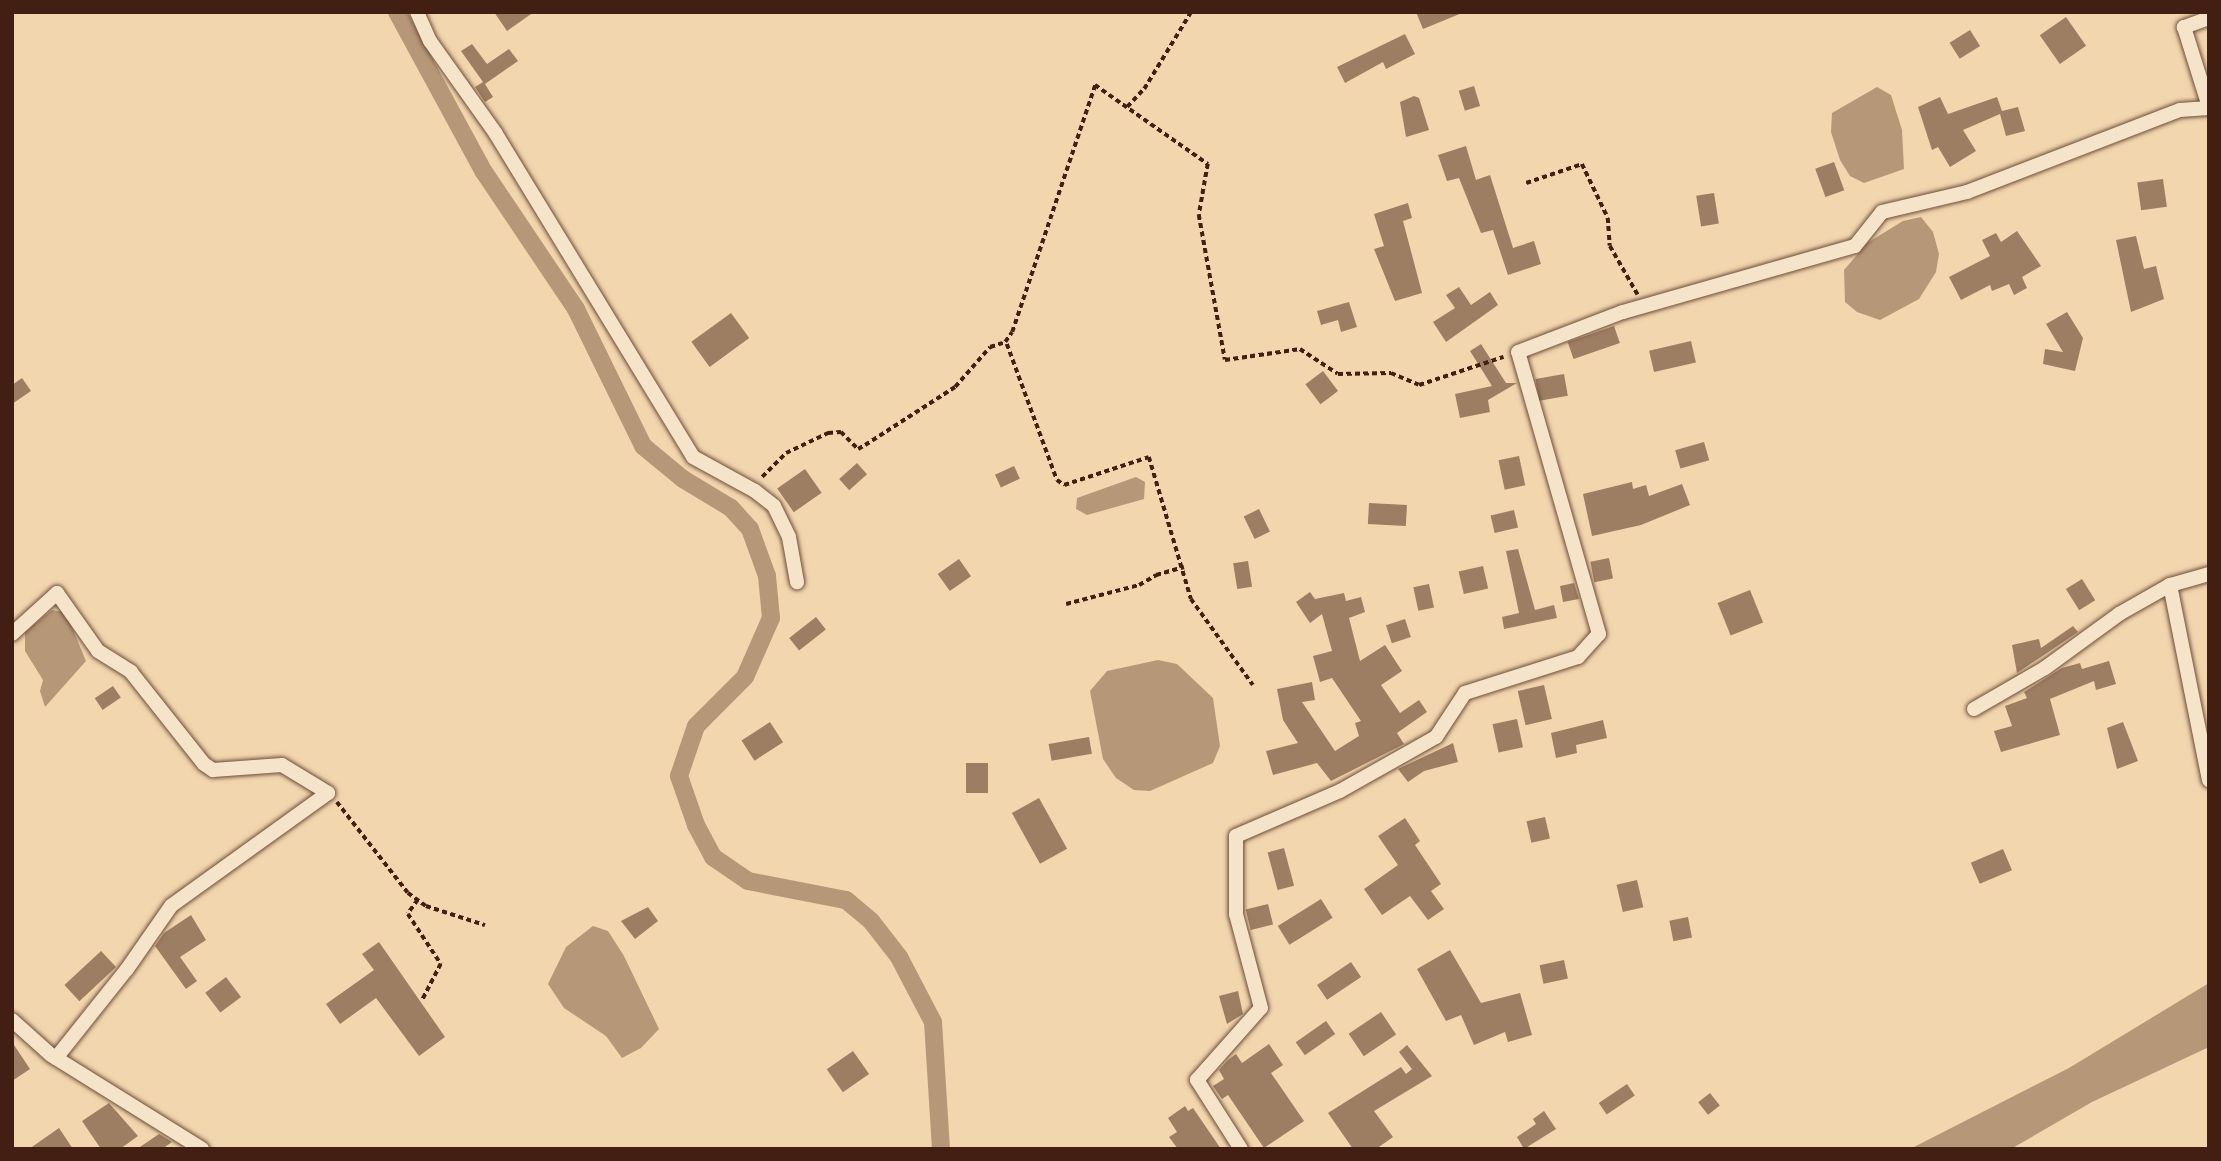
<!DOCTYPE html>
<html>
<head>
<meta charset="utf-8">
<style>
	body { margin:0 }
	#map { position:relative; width:2221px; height:1161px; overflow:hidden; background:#f1d6ae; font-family:"IM FELL Double Pica",serif }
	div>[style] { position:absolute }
	.water>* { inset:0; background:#b69879 }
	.canal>* { height:18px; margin:-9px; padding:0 9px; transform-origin:9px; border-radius:9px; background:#b69879 }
	.building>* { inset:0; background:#9d7e63; transform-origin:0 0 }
	.path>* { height:3.5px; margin-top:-1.75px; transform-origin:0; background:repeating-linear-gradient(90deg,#421f12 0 5px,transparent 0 8.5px) }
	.roads { filter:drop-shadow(0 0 2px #6e4d39) drop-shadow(0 0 2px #6e4d39) }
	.street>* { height:14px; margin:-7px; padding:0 7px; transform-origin:7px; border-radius:7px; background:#f6e4ca }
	span { translate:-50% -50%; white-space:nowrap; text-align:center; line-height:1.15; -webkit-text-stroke:5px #f6e4ca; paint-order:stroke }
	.frame { position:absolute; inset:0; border:14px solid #421f12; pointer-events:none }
</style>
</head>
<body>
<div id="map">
	<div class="water">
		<div style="clip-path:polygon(1877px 87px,1891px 95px,1902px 130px,1904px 169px,1864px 183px,1850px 176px,1840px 160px,1831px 132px,1832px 113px)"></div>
		<div style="clip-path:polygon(1921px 217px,1933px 232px,1939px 254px,1936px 272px,1919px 299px,1880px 320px,1857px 312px,1845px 302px,1844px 270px,1867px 243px,1903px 221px)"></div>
		<div style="clip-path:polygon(1136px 477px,1145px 482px,1144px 499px,1087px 515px,1076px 509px,1077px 498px)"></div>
		<div style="clip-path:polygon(52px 610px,63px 612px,69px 620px,86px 661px,45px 707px,40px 691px,43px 680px,25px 651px,25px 632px)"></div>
		<div style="clip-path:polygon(1158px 660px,1177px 664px,1213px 698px,1220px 746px,1213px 763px,1150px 791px,1134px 790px,1116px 778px,1103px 759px,1090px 691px,1107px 671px)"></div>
		<div style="clip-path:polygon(593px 926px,608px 931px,624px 956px,659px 1029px,641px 1048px,622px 1058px,606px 1036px,564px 1008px,548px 984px,566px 947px)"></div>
		<div style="clip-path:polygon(2209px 983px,2209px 1047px,2092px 1102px,2011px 1149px,1910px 1149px,2069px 1068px)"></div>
	</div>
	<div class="canal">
		<div style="left:397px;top:12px;width:182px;rotate:61.5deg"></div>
		<div style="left:484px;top:172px;width:165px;rotate:56.1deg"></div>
		<div style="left:576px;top:309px;width:153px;rotate:63.9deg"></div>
		<div style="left:643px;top:446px;width:52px;rotate:39.5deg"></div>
		<div style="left:683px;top:479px;width:56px;rotate:31.1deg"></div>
		<div style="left:731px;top:508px;width:28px;rotate:48deg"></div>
		<div style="left:750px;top:529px;width:50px;rotate:70.1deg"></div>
		<div style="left:767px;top:576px;width:42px;rotate:84.6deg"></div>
		<div style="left:771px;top:618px;width:64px;rotate:113.8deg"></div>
		<div style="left:745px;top:677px;width:69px;rotate:135deg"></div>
		<div style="left:696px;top:726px;width:53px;rotate:108.8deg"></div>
		<div style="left:679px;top:776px;width:52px;rotate:70.9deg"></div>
		<div style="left:696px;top:825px;width:36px;rotate:62deg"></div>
		<div style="left:713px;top:857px;width:42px;rotate:34.4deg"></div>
		<div style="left:748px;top:881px;width:100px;rotate:11deg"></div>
		<div style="left:846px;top:900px;width:33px;rotate:40deg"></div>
		<div style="left:871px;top:921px;width:46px;rotate:52.1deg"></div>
		<div style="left:899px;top:957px;width:73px;rotate:62.4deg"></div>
		<div style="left:933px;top:1022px;width:127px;rotate:86.4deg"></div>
	</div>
	<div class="building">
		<div style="clip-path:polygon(494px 12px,534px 12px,507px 31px)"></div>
		<div style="clip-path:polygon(1416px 12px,1462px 12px,1462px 13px,1423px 29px)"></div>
		<div style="left:2066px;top:17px;width:35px;height:32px;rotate:55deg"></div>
		<div style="left:1970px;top:30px;width:19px;height:24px;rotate:58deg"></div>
		<div style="clip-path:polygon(1405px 34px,1415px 54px,1386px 69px,1383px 62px,1345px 83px,1337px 67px)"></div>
		<div style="clip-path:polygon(472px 44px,487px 64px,509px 49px,518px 61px,485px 84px,493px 97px,485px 102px,475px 87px,483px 82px,461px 51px)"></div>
		<div style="left:1474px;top:86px;width:21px;height:16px;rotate:73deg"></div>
		<div style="clip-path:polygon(1414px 96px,1419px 98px,1429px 130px,1406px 137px,1400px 102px)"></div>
		<div style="clip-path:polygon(1940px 97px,1948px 114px,1997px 97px,2002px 111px,2018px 107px,2025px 131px,2006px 136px,2000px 114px,1963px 130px,1976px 151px,1950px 167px,1938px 147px,1932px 150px,1918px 107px)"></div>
		<div style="clip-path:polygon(1466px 146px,1476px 180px,1490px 175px,1513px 248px,1534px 241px,1541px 264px,1508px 275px,1493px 230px,1481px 233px,1459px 178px,1447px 181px,1438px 155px)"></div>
		<div style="left:1834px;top:162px;width:30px;height:20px;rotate:70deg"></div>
		<div style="left:2163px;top:179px;width:28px;height:26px;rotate:82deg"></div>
		<div style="left:1714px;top:193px;width:31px;height:18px;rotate:81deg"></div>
		<div style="clip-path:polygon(1408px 203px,1412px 218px,1403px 221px,1422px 293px,1395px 301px,1374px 249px,1384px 246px,1374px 214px)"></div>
		<div style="clip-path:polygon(2017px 231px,2041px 266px,2022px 277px,2027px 288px,2014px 295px,2009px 284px,1992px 291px,1990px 285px,1961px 300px,1949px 277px,1990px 256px,1982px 240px,1996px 233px,2001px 242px)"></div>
		<div style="clip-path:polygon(2136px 236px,2144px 269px,2156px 266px,2164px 299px,2131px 312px,2116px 240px)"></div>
		<div style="clip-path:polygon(1459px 287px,1471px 305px,1490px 292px,1498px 305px,1446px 342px,1433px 322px,1455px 308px,1446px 295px)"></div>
		<div style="clip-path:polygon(1349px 302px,1357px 327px,1341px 332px,1338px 320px,1321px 325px,1317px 311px)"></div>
		<div style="clip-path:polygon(2067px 312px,2083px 338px,2075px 371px,2043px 364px,2045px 349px,2063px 352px,2046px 324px)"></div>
		<div style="left:731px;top:313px;width:31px;height:49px;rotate:54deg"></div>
		<div style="left:1614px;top:326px;width:18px;height:49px;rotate:71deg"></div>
		<div style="left:1691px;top:341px;width:22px;height:43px;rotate:77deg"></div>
		<div style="clip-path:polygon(1481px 344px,1506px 383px,1517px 383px,1488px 400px,1490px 412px,1460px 418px,1455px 394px,1492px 386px,1470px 351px)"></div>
		<div style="left:1323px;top:371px;width:25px;height:22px;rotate:53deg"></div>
		<div style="left:1564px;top:374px;width:22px;height:29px;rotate:80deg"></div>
		<div style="clip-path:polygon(22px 378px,31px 391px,12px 404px,12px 385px)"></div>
		<div style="left:1704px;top:442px;width:19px;height:30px;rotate:74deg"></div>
		<div style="left:1519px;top:456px;width:30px;height:21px;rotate:78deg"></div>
		<div style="left:857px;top:463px;width:15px;height:24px;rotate:48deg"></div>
		<div style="left:1014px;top:466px;width:14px;height:21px;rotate:65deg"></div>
		<div style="left:805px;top:469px;width:29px;height:34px;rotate:55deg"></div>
		<div style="clip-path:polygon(1632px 482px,1633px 489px,1646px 485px,1649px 496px,1682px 484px,1690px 505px,1641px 525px,1592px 536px,1583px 494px)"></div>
		<div style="left:1369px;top:503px;width:38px;height:21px;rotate:3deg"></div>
		<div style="left:1259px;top:509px;width:25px;height:17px;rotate:64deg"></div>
		<div style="left:1514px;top:510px;width:18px;height:24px;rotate:77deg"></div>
		<div style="clip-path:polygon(1518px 549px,1535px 610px,1554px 605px,1557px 618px,1504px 629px,1502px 617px,1519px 613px,1506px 551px)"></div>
		<div style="left:1609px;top:558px;width:21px;height:19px;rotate:79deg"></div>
		<div style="left:959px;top:559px;width:21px;height:26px;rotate:55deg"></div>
		<div style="left:1248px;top:561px;width:26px;height:15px;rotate:81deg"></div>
		<div style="left:1483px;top:566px;width:23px;height:25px;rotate:77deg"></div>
		<div style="left:2082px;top:579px;width:25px;height:19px;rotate:58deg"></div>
		<div style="clip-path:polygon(1574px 583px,1579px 599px,1563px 602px,1560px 586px)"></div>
		<div style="left:1429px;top:584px;width:24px;height:16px;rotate:78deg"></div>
		<div style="left:1750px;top:590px;width:35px;height:35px;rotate:68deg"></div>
		<div style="clip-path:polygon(1310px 592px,1315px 599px,1344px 593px,1346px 601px,1361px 597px,1365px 612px,1349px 618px,1360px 661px,1385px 645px,1402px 671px,1381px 685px,1400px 713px,1419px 700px,1427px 712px,1397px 733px,1404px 744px,1331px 781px,1317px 763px,1273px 775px,1266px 751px,1298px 743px,1283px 720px,1277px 689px,1312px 682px,1315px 700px,1302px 702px,1335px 751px,1359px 736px,1355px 723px,1361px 721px,1332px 678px,1320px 682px,1313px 656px,1332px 651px,1322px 614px,1310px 623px,1296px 602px)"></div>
		<div style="left:816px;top:617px;width:16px;height:34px;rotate:52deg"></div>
		<div style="left:1405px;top:619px;width:19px;height:20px;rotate:72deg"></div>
		<div style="clip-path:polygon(2073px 626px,2078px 632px,2017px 673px,2012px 645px,2039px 639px,2041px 648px)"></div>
		<div style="clip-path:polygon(2109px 661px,2116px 684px,2096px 690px,2094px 681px,2050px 699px,2060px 735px,2001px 752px,1994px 731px,2012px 726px,2005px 706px,2027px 698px,2024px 692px,2062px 668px,2080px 663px,2082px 669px)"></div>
		<div style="left:1544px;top:685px;width:35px;height:27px;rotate:77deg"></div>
		<div style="left:113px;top:686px;width:14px;height:22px;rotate:56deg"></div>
		<div style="left:1517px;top:719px;width:29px;height:25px;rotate:78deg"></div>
		<div style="clip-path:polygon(1603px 720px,1607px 738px,1576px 745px,1577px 753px,1556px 758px,1551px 733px)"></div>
		<div style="left:770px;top:722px;width:24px;height:34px;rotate:57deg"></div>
		<div style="clip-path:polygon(2123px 722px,2138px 761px,2117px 769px,2107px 728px)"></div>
		<div style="left:1089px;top:737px;width:17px;height:41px;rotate:80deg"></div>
		<div style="clip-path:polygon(1453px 743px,1458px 762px,1424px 771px,1408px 782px,1398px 769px)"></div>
		<div style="left:988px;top:763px;width:30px;height:22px;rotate:90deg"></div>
		<div style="left:1039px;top:798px;width:58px;height:31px;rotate:61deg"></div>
		<div style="left:1545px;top:817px;width:22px;height:19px;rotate:77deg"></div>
		<div style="clip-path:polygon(1405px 818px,1420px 841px,1415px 845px,1441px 884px,1431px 891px,1444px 909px,1428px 920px,1410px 896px,1382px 915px,1364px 889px,1398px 865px,1378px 836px)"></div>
		<div style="left:1284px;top:848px;width:39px;height:17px;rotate:75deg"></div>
		<div style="left:2003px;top:849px;width:23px;height:35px;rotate:67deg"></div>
		<div style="left:1637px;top:880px;width:28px;height:21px;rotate:77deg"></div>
		<div style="left:1321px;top:899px;width:22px;height:51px;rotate:58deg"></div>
		<div style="left:1268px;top:904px;width:21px;height:23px;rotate:76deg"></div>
		<div style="clip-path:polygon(648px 907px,658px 921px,635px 939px,621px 921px)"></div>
		<div style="clip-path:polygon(191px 915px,206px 940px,180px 957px,197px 981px,186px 989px,155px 946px,164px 933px)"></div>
		<div style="left:1688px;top:917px;width:21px;height:19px;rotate:79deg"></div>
		<div style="clip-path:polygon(379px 942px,445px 1037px,419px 1056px,376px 998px,340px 1024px,326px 1004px,374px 970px,362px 954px)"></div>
		<div style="clip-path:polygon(1450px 950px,1481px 1003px,1520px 993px,1532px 1035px,1508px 1042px,1505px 1032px,1474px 1045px,1461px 1015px,1446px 1021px,1417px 969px)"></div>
		<div style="left:101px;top:951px;width:22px;height:50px;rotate:47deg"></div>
		<div style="left:1564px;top:960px;width:19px;height:25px;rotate:78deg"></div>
		<div style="left:1351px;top:962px;width:18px;height:41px;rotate:56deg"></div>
		<div style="left:226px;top:977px;width:25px;height:26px;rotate:53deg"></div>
		<div style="clip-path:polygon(1238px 991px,1243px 1014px,1227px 1024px,1219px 996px)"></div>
		<div style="left:1381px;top:1012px;width:27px;height:39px;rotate:56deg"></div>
		<div style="left:1326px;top:1021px;width:16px;height:37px;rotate:55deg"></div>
		<div style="clip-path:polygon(12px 1042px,30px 1069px,12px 1081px)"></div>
		<div style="clip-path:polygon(1269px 1044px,1283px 1065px,1271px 1073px,1304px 1121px,1264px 1148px,1228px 1095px,1222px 1099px,1213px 1086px,1224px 1079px,1219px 1070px,1228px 1060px,1236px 1054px,1242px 1063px)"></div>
		<div style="clip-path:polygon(1407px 1045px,1432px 1076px,1374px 1111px,1393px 1137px,1376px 1149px,1353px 1149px,1328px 1113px,1401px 1067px,1406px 1074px,1412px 1069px,1399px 1052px)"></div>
		<div style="left:853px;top:1051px;width:28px;height:32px;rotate:55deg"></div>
		<div style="left:1627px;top:1084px;width:14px;height:34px;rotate:56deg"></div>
		<div style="left:1710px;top:1093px;width:16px;height:15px;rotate:52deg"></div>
		<div style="clip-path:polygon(109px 1103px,138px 1136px,120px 1149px,101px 1149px,82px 1121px)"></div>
		<div style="clip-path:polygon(1185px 1106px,1188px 1111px,1193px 1108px,1221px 1149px,1178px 1149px,1169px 1137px,1177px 1132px,1168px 1118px)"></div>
		<div style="clip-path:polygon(1544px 1111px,1556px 1129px,1524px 1149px,1517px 1137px,1536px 1124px,1533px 1119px)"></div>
		<div style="clip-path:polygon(59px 1128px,73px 1149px,29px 1149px)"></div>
		<div style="clip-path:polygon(159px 1134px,172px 1142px,162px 1149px,137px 1149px)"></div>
	</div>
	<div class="path">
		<div style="left:1127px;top:107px;width:25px;rotate:-47deg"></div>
		<div style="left:1144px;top:89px;width:90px;rotate:-58.6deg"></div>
		<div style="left:1526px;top:183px;width:59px;rotate:-18.7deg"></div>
		<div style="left:1582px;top:164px;width:60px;rotate:64.3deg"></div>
		<div style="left:1608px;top:218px;width:28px;rotate:86deg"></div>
		<div style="left:1610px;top:246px;width:56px;rotate:60.3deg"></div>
		<div style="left:1007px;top:344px;width:145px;rotate:69.8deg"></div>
		<div style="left:1057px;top:480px;width:9px;rotate:36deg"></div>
		<div style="left:1064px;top:485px;width:89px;rotate:-18.2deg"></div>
		<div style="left:1149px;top:457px;width:148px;rotate:73.5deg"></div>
		<div style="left:1191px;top:599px;width:106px;rotate:54.2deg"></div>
		<div style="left:762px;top:477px;width:34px;rotate:-45deg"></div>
		<div style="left:786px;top:453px;width:47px;rotate:-25.5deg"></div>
		<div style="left:828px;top:433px;width:13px;rotate:-4deg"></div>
		<div style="left:841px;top:432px;width:24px;rotate:45deg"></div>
		<div style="left:858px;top:449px;width:8px;rotate:-30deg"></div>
		<div style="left:865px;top:445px;width:107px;rotate:-32.8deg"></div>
		<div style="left:955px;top:387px;width:53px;rotate:-48.8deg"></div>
		<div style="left:990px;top:347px;width:16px;rotate:-18deg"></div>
		<div style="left:1005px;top:342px;width:12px;rotate:-55deg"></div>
		<div style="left:1012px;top:332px;width:261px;rotate:-71.4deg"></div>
		<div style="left:1095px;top:85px;width:138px;rotate:35deg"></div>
		<div style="left:1208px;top:164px;width:52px;rotate:100deg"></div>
		<div style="left:1199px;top:215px;width:147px;rotate:79.8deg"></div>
		<div style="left:1225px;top:360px;width:76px;rotate:-8.3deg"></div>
		<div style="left:1300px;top:349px;width:45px;rotate:33.3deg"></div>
		<div style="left:1338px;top:374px;width:53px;rotate:-1.1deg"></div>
		<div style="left:1391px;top:373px;width:30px;rotate:23deg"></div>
		<div style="left:1419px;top:385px;width:89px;rotate:-18.4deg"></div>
		<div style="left:1066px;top:604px;width:75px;rotate:-14.6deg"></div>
		<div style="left:1139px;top:585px;width:20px;rotate:-30deg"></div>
		<div style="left:1156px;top:575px;width:29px;rotate:-16deg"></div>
		<div style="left:337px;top:802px;width:115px;rotate:52deg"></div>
		<div style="left:408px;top:893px;width:22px;rotate:36deg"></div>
		<div style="left:426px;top:906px;width:62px;rotate:17.9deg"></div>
		<div style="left:418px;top:900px;width:17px;rotate:126deg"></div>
		<div style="left:408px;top:914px;width:60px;rotate:56.6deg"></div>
		<div style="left:441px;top:964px;width:42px;rotate:117.2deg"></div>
	</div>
	<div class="roads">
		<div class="street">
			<div style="left:417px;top:12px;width:32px;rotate:66deg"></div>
			<div style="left:430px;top:41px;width:114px;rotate:54.6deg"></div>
			<div style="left:496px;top:134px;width:378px;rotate:58.6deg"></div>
			<div style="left:693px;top:457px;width:71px;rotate:28.7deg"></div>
			<div style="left:755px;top:491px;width:24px;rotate:38deg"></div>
			<div style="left:774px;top:506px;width:34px;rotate:64deg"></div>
			<div style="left:789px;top:537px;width:46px;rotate:79.9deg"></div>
			<div style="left:2209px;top:18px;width:27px;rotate:160deg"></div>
			<div style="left:2184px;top:27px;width:84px;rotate:72.6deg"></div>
			<div style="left:2209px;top:574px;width:41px;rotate:164.2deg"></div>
			<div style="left:2170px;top:585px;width:199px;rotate:78.7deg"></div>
			<div style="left:12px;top:634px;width:61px;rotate:-42.3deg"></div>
			<div style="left:57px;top:593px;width:71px;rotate:54.7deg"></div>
			<div style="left:98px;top:651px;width:39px;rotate:32deg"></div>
			<div style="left:131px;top:672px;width:117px;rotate:51.6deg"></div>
			<div style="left:204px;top:764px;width:11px;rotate:34deg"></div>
			<div style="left:213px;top:770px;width:69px;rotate:-4.1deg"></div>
			<div style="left:282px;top:765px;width:54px;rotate:31.3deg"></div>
			<div style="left:328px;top:793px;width:193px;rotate:144.3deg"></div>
			<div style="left:171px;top:906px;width:77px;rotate:124.9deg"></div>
			<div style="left:127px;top:969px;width:114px;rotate:128.6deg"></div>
			<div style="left:1974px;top:709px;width:82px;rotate:-30deg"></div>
			<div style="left:2045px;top:668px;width:92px;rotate:-36.1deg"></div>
			<div style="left:2119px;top:614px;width:59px;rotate:-29.6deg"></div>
			<div style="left:12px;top:1020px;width:52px;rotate:41.9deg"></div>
			<div style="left:51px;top:1055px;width:178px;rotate:31.9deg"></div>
			<div style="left:1241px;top:1149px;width:82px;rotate:-122.5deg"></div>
			<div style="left:1197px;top:1080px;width:96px;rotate:-48.4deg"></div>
			<div style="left:1261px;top:1008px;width:97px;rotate:-104.9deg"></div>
			<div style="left:1236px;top:914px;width:78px;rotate:-90deg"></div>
			<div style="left:1236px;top:836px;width:113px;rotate:-23.4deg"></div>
			<div style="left:1340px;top:791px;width:110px;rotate:-29.4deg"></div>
			<div style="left:1436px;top:737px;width:53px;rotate:-56.6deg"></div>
			<div style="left:1465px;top:693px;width:119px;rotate:-17.7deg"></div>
			<div style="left:1578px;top:657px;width:31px;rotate:-48deg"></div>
			<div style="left:1599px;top:634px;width:293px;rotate:-106deg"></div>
			<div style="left:1518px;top:352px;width:112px;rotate:-20.9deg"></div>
			<div style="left:1623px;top:312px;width:241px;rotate:-15.9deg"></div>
			<div style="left:1855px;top:246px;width:43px;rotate:-51.5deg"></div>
			<div style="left:1882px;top:212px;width:87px;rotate:-13.2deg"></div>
			<div style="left:1967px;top:192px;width:228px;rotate:-21.1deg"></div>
			<div style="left:2180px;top:110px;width:29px;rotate:-4deg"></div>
		</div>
	</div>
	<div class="frame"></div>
</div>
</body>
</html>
